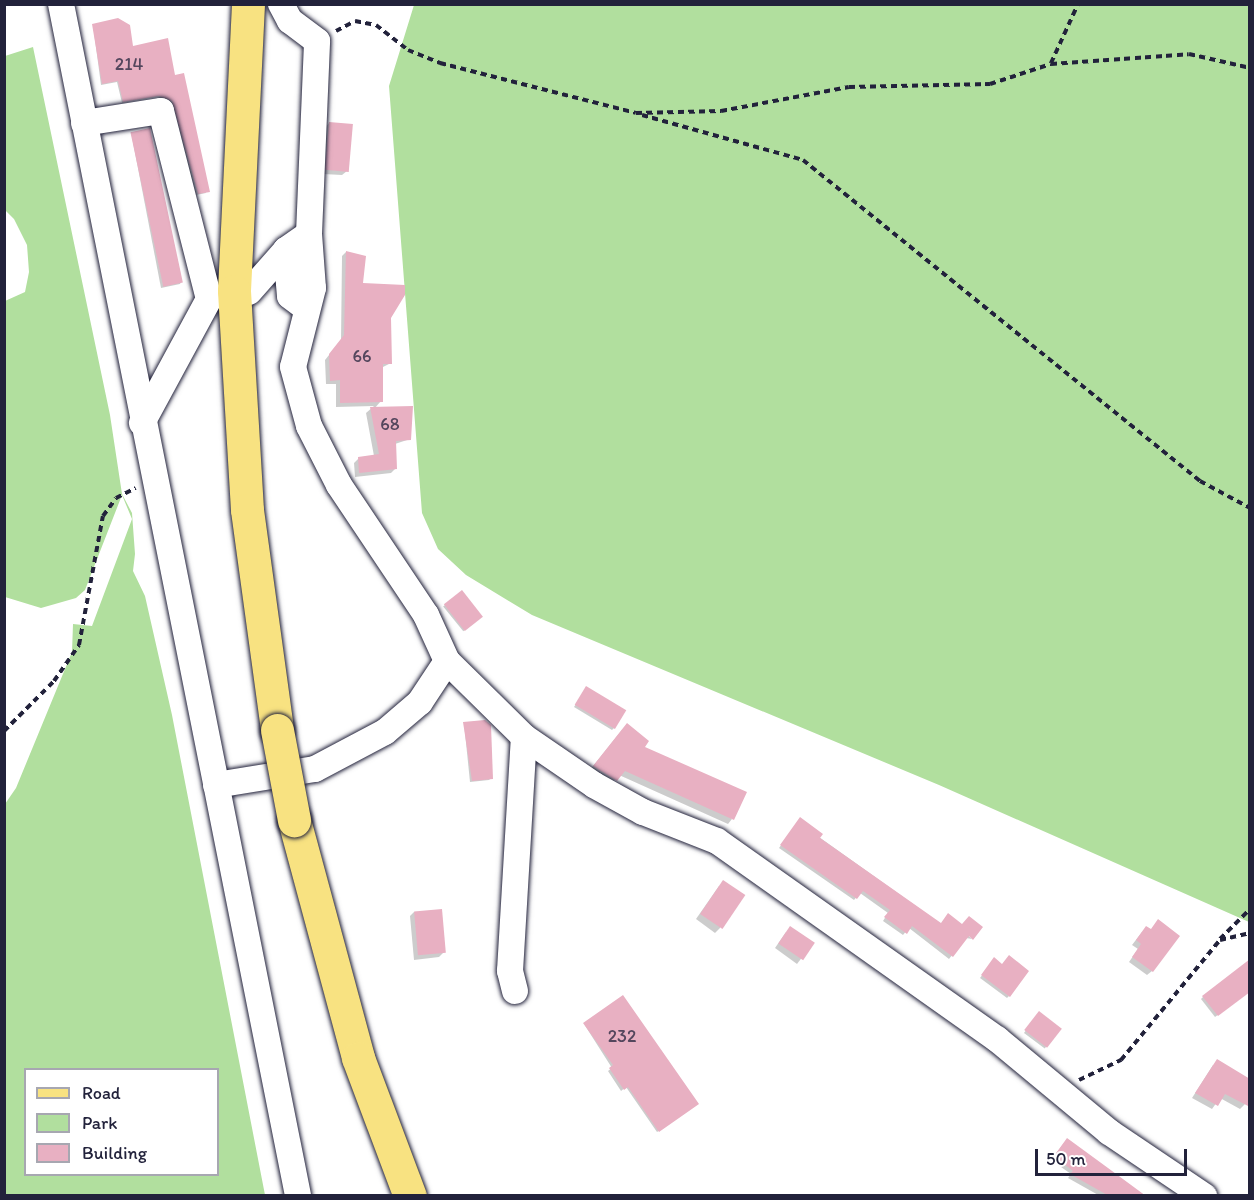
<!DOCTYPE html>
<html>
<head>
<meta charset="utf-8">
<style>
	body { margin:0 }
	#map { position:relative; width:1254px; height:1200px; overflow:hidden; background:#fff; font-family:Itim,sans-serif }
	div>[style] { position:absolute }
	.green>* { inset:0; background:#b1df9e }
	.shadow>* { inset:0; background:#0003; transform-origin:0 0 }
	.building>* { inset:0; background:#e8b0c2; transform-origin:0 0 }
	.path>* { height:4px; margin-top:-2px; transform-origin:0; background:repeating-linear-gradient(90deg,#22223b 0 6px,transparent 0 10.5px) }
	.roads { filter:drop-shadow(0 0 2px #22223b) drop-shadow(0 0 2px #22223b) }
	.minor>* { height:26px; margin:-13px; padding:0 13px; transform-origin:13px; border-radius:13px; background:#fff }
	.major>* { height:33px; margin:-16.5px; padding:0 16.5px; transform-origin:16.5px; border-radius:16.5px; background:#f8e281 }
	.bridges { filter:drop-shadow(0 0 2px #22223b) drop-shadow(0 0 2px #22223b) }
	.major-bridge>* { height:33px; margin:-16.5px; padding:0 16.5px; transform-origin:16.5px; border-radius:16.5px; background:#f8e281 }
	span { translate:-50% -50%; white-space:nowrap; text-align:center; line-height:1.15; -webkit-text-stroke:4.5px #fff; paint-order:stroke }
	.number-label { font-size:18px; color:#54465d }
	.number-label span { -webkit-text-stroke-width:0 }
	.frame { position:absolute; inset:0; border:6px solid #22223b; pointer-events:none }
	.legend { position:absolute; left:24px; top:1068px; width:195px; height:108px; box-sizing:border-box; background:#fff; border:2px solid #a7a7b1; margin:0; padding:8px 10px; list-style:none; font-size:18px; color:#22223b }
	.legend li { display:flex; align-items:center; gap:12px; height:30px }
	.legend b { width:30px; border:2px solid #a7a7b1 }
	.scale { position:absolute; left:1035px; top:1149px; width:152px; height:27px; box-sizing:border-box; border:3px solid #22223b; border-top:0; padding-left:8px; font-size:18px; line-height:21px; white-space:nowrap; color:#22223b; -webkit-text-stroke:4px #fff; paint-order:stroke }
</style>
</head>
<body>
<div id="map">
	<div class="green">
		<div style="clip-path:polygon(414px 5px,1249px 5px,1249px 922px,939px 785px,532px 615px,466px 575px,438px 549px,422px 513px,389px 86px)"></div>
		<div style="clip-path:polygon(evenodd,33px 47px,110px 415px,122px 494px,132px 513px,135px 554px,133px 571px,145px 596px,172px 715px,265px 1195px,5px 1195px,5px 804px,16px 788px,72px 652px,73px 624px,92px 626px,132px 519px,122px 495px,85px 590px,76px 598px,41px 608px,5px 597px,5px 301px,25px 292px,29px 272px,27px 245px,14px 219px,5px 210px,5px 56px,33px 47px,26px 1070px,218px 1070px,218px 1174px,26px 1174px,26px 1070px)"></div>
	</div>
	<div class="shadow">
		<div style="clip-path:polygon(93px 25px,174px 76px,206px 193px,196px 195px,170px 102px,157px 97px,122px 103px,117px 82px,101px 85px)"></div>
		<div style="clip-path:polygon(329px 123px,347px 171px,342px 175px,323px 174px,325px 128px)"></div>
		<div style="clip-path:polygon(131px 132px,181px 282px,180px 284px,161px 288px)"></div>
		<div style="clip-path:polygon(346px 252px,361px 285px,389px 318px,391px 363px,381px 368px,381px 401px,374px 409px,410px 439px,395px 444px,395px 469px,391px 473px,355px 477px,354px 463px,359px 458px,374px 456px,366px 413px,374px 406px,336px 407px,336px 384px,326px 384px,325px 360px,341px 340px,342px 256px)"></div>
		<div style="left:461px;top:592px;width:32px;height:23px;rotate:51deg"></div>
		<div style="clip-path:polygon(585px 690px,614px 728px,612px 730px,574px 707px)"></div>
		<div style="clip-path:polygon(464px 723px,491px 778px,489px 780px,470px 782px)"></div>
		<div style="clip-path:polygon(622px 730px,642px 747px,732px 819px,728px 824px,619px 775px,611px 784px,589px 771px)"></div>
		<div style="clip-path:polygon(798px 822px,941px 924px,948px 915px,972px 939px,966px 938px,949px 959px,909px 928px,903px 935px,883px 921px,888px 913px,860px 893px,854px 900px,779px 848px)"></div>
		<div style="clip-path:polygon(719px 886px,720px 928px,715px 933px,696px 919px)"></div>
		<div style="clip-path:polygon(440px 911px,444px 952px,439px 957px,414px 960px,410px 916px,414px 912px)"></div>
		<div style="clip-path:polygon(786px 932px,813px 943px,797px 964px,775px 948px)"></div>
		<div style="clip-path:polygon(1142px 932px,1152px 971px,1147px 975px,1129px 962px,1138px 949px,1132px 945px)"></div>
		<div style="clip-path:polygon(993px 961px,1009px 996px,1007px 998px,980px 978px)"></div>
		<div style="clip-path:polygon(1250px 991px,1215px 1017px,1201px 999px,1203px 997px)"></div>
		<div style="left:1039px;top:1013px;width:26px;height:25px;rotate:37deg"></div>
		<div style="clip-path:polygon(584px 1024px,695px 1106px,657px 1132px,626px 1087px,621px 1091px,608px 1071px,612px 1068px)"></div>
		<div style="clip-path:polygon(1213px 1065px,1245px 1104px,1240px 1109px,1220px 1098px,1212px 1109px,1192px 1098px)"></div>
		<div style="clip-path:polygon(1064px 1143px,1144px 1196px,1100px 1196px,1068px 1178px,1071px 1174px,1051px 1160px)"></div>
	</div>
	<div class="building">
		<div style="clip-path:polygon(118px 18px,130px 25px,133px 46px,168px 38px,175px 75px,184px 73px,210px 192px,198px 194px,172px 101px,159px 96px,123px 102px,118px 81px,102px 84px,92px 24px)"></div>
		<div style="left:329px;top:122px;width:24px;height:48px;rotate:5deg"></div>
		<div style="left:150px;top:128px;width:158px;height:20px;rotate:78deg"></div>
		<div style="clip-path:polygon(346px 251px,366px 256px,363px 283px,405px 285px,405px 295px,391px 318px,392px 364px,383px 364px,383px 402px,340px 403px,340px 380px,330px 381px,329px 354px,344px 335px)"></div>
		<div style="clip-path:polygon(413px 406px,411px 440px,396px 441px,397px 469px,359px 473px,358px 457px,379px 454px,370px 407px)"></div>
		<div style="left:462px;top:590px;width:34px;height:23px;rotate:52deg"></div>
		<div style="left:586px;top:686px;width:47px;height:22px;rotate:31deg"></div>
		<div style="clip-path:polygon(485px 720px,491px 725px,493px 779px,472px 781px,463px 722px)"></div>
		<div style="clip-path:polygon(627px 723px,649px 741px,645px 747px,747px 792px,734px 820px,625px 771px,617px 781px,593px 766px)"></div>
		<div style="clip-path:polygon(800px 817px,823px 834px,820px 838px,941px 923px,948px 913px,962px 924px,969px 916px,983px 927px,973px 940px,969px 936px,953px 957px,912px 926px,907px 934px,884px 917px,890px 910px,863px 891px,857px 899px,780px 845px)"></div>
		<div style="left:723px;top:880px;width:27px;height:41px;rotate:34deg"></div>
		<div style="left:442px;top:909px;width:44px;height:28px;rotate:85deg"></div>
		<div style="clip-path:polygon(1158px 919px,1180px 936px,1153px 972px,1132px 957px,1141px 944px,1136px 940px,1146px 926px,1151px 929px)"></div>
		<div style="left:790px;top:926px;width:30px;height:21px;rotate:34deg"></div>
		<div style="clip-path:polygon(1009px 955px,1029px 971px,1010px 997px,981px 975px,994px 957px,1002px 964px)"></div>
		<div style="clip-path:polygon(1250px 959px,1250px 992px,1218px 1016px,1202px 996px)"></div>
		<div style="clip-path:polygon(623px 995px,699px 1104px,659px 1132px,628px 1087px,624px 1090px,609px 1068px,613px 1065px,583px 1023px)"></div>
		<div style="left:1039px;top:1011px;width:29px;height:24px;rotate:38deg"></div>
		<div style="clip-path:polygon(1217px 1059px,1250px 1079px,1250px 1107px,1225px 1094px,1218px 1106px,1195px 1093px)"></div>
		<div style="clip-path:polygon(1067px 1138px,1108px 1168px,1146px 1196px,1109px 1196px,1070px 1174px,1073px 1171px,1054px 1156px)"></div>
	</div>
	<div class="path">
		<div style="left:336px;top:31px;width:21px;rotate:-28deg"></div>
		<div style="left:355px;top:21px;width:21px;rotate:11deg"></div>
		<div style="left:376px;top:25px;width:41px;rotate:38deg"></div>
		<div style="left:408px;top:50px;width:35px;rotate:22deg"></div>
		<div style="left:440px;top:63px;width:202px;rotate:14.3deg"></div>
		<div style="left:636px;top:113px;width:85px;rotate:-1.3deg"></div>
		<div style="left:721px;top:111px;width:130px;rotate:-10.6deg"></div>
		<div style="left:849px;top:87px;width:141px;rotate:-1.2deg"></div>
		<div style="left:990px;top:84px;width:64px;rotate:-18.2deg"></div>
		<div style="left:1051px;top:64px;width:138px;rotate:-4.1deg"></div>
		<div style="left:1189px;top:54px;width:63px;rotate:12.9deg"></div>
		<div style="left:1051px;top:63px;width:65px;rotate:-65.4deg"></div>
		<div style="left:642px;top:115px;width:167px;rotate:15.6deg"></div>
		<div style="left:803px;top:160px;width:511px;rotate:38.96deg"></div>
		<div style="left:1200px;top:481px;width:57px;rotate:28.4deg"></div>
		<div style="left:4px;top:731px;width:71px;rotate:-45deg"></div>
		<div style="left:54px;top:681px;width:44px;rotate:-55.2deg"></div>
		<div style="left:79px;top:645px;width:131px;rotate:-79.5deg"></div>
		<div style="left:103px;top:516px;width:22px;rotate:-54deg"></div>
		<div style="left:116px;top:498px;width:22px;rotate:-27deg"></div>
		<div style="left:1220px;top:939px;width:42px;rotate:-45deg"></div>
		<div style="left:1079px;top:1080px;width:47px;rotate:-25.5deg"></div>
		<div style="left:1121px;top:1060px;width:156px;rotate:-50.5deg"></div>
		<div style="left:1220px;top:940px;width:31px;rotate:-13deg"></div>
	</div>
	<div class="roads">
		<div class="minor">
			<div style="left:61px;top:4px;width:1215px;rotate:78.75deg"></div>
			<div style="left:84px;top:123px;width:78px;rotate:-8.9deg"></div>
			<div style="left:161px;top:111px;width:194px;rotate:75.7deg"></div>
			<div style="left:209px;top:299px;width:141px;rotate:118.4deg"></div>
			<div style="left:309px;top:234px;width:54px;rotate:85.8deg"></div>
			<div style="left:313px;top:288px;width:81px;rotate:104.2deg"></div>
			<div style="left:293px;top:367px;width:61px;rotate:74.8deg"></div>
			<div style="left:309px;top:426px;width:66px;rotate:63deg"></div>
			<div style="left:339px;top:485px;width:156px;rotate:56.2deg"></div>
			<div style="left:426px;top:615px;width:51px;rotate:65.5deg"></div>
			<div style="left:447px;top:661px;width:108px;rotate:44.6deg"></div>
			<div style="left:524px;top:737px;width:85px;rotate:34.4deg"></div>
			<div style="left:594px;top:785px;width:56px;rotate:28.9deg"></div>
			<div style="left:643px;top:812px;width:79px;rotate:21.4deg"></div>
			<div style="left:717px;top:841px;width:343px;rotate:35.3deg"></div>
			<div style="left:997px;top:1039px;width:146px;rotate:39.7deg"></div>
			<div style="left:1109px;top:1132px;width:115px;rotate:34deg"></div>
			<div style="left:286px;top:250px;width:46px;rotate:85deg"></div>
			<div style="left:290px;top:296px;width:21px;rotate:37deg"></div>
			<div style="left:249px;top:292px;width:56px;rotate:-48.6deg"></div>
			<div style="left:286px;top:250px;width:28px;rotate:-35deg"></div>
			<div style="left:309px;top:234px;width:193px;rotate:-87.6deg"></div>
			<div style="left:317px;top:41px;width:34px;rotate:-143deg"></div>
			<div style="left:290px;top:21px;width:19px;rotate:-118deg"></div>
			<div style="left:216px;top:785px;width:100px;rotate:-9.2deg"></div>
			<div style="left:315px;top:769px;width:79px;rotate:-27.9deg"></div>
			<div style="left:385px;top:732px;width:46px;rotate:-40.6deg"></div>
			<div style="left:420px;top:702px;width:49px;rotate:-56.6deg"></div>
			<div style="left:515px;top:991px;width:21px;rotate:-104deg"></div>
			<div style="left:510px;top:971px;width:234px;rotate:-86.6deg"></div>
		</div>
		<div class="major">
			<div style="left:248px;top:4px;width:287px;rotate:92.8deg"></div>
			<div style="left:234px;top:291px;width:219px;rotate:86.6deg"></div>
			<div style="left:247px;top:510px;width:222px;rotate:82.2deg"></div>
			<div style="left:294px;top:820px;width:246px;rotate:74.9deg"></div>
			<div style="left:358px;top:1058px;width:147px;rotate:69.4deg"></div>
		</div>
	</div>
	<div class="bridges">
		<div class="major-bridge">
			<div style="left:277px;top:730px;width:92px;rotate:79.3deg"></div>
		</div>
	</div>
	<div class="number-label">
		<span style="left:129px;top:64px">214</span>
		<span style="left:362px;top:356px">66</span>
		<span style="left:390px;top:424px">68</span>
		<span style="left:622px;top:1036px">232</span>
	</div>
	<div class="frame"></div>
	<ul class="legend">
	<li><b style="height:8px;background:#f8e281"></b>Road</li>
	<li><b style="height:16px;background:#b1df9e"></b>Park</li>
	<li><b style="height:16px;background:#e8b0c2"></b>Building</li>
	</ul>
	<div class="scale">50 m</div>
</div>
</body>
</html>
